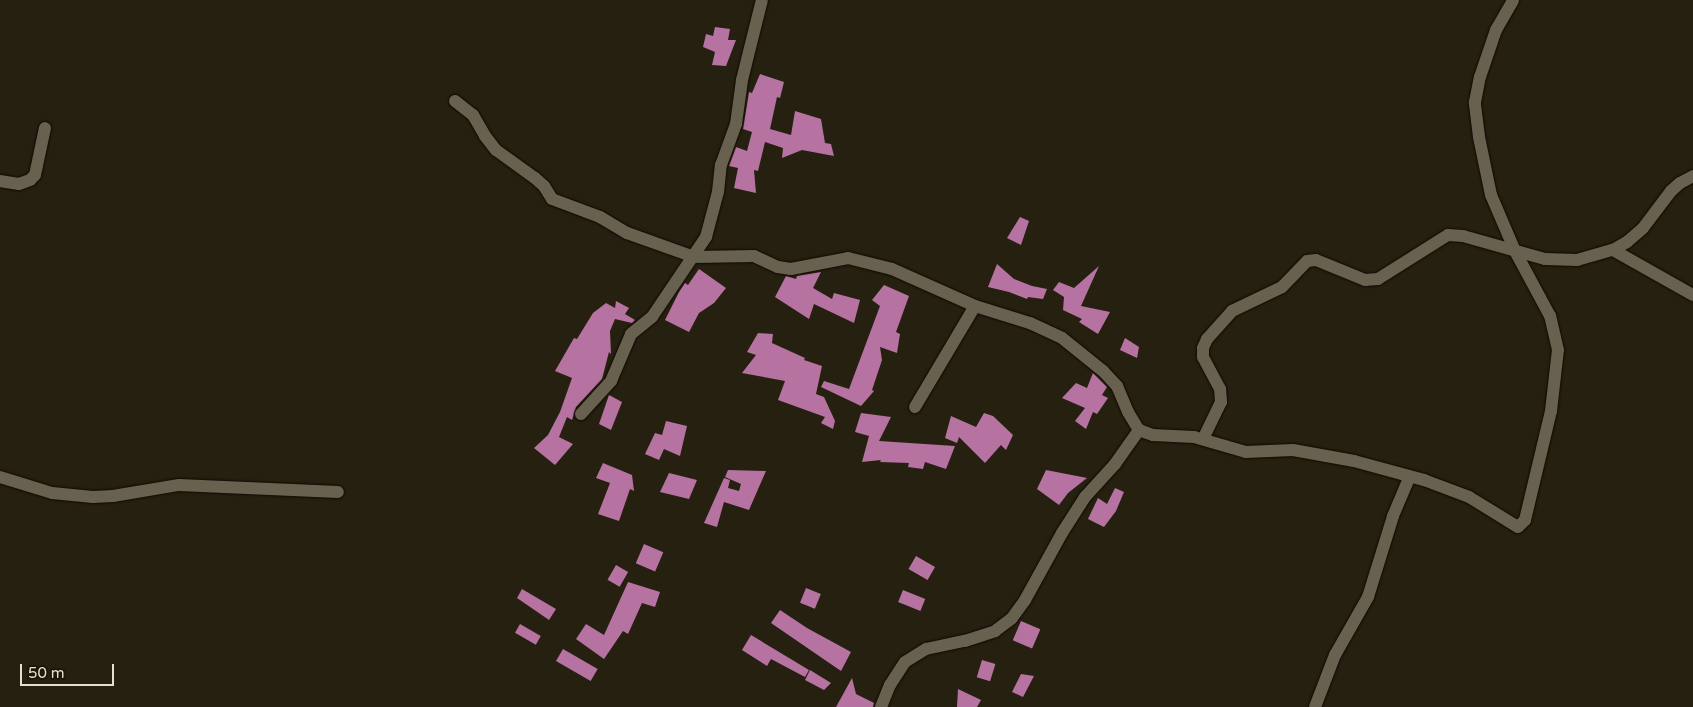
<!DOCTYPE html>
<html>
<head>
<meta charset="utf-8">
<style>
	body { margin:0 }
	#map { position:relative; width:1693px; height:707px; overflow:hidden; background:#262010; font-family:"Varela Round",sans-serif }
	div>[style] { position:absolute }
	.building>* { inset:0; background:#b673a1; transform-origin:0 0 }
	.roads { filter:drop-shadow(0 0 1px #0f0900) drop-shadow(0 0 1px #0f0900) }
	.minor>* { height:12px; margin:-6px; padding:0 6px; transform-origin:6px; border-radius:6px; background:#686150 }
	span { translate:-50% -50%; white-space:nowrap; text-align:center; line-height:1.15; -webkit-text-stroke:5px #1c1607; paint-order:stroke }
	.scale { position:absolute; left:20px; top:664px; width:94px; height:22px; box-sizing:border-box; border:2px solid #e4e0d6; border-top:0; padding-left:6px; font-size:15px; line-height:18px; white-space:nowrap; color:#e4e0d6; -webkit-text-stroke:4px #1c1607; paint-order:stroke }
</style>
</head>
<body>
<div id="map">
	<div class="building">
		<div style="clip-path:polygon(715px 27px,730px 29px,728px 40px,736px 40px,726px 66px,712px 65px,715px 52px,703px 47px,706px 34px,713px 36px)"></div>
		<div style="clip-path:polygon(760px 74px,784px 82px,780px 98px,777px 97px,770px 129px,791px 135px,795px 111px,821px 119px,825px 143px,831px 144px,834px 156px,802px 150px,782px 158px,783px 148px,765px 142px,758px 171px,754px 170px,756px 193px,734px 188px,738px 168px,729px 166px,736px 147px,747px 151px,752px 132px,743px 129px,749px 92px,752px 93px)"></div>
		<div style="clip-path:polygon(1020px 217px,1029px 221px,1021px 245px,1007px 238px)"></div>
		<div style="clip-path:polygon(997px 264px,1014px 279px,1032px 286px,1047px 289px,1043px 299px,1028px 297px,1027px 299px,1009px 292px,988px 287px)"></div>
		<div style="clip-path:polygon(1099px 266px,1081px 306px,1110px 312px,1098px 334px,1079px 322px,1082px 319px,1063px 310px,1064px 297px,1053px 290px,1059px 282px,1074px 288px)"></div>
		<div style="clip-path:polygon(699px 269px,726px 288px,714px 303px,699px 313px,689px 332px,665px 320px,679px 292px,685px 283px,688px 285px)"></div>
		<div style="clip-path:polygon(821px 272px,813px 288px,832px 299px,834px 293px,860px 300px,854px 323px,814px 304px,809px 319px,775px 297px,786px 276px,796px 279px,797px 276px)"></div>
		<div style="clip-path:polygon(884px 285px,909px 296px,896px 332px,900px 334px,897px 353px,880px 347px,882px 360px,872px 390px,874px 391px,861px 406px,821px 387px,824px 381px,849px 389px,880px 306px,872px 300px)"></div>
		<div style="clip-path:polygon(616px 301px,629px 308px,625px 314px,635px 320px,632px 323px,615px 319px,610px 331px,611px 354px,609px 352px,602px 379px,576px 407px,572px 420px,567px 417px,559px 437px,573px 444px,555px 465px,534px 448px,548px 435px,560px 412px,572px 378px,555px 371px,574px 338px,577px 339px,593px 313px,606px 303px,615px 308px)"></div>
		<div style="clip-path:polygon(758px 333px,773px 334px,772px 343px,805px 358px,804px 360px,822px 366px,816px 394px,824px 397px,835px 421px,833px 429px,821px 423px,825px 417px,778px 400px,785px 381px,742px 373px,756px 355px,747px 352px)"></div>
		<div style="clip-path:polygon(1125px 338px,1139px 347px,1137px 358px,1120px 350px)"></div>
		<div style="clip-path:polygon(1093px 373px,1107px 387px,1102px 395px,1108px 398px,1097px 414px,1093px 412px,1086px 429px,1075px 421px,1085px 408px,1062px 398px,1076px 383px,1087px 388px)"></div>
		<div style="clip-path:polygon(609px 395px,622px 402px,611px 430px,599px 424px)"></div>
		<div style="clip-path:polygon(861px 413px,891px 417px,879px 441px,955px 446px,946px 469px,925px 462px,923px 469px,908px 467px,909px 463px,880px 462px,881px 460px,862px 462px,869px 436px,855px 432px)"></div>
		<div style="clip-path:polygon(984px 413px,993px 416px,1013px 435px,1006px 450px,1001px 445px,985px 463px,959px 437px,957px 443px,945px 438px,951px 416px,976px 427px)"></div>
		<div style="clip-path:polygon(666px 421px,687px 426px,680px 456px,664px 449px,659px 460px,645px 454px,655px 433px,662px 435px)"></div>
		<div style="clip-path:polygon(603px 463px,632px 475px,634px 491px,630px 489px,619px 521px,598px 514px,610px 483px,596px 478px)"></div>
		<div style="clip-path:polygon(728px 470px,766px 471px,749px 510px,724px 502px,717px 527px,704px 523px,724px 478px,730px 480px,728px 488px,739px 491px,741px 484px,725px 477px)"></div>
		<div style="clip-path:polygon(1046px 470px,1087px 478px,1068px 493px,1059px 505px,1037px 489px)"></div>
		<div style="clip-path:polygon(669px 473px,697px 480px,689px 499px,660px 492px)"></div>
		<div style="clip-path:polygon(1115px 488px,1124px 492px,1116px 511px,1104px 527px,1088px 519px,1098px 498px,1107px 504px)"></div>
		<div style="left:644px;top:544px;width:21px;height:21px;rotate:23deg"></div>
		<div style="left:916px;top:556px;width:22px;height:15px;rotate:30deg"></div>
		<div style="left:616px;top:565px;width:14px;height:17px;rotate:30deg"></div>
		<div style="clip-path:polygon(628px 582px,660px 592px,655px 607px,642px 603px,628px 634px,623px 631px,604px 659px,576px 639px,586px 624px,604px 635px)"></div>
		<div style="left:806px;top:588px;width:16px;height:16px;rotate:22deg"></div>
		<div style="clip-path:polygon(522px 589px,556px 609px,549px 620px,517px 598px)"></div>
		<div style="left:903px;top:590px;width:24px;height:13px;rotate:22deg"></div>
		<div style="clip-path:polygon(780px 610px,807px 628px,851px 652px,841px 671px,771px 623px)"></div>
		<div style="left:1021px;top:621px;width:21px;height:21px;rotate:23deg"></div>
		<div style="left:520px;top:624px;width:24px;height:10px;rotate:30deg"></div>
		<div style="clip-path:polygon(751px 635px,809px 670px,805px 677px,771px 659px,767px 666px,742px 650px)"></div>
		<div style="left:563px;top:649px;width:40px;height:14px;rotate:30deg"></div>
		<div style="left:982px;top:660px;width:14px;height:18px;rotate:17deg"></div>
		<div style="clip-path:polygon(810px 670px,831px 683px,824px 690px,805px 680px)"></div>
		<div style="clip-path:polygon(1021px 674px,1034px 676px,1023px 697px,1012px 692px)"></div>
		<div style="clip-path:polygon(852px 678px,856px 694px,874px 703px,873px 707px,836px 707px)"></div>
		<div style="clip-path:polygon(958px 689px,981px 700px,977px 707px,957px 707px)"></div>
	</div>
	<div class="roads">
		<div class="minor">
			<div style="left:455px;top:101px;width:23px;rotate:38deg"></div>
			<div style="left:473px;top:115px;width:24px;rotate:60deg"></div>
			<div style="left:485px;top:136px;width:18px;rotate:52deg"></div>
			<div style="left:496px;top:150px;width:48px;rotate:35.7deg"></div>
			<div style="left:535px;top:178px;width:12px;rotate:42deg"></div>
			<div style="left:544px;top:186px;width:15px;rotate:58deg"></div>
			<div style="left:552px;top:199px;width:51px;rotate:20.6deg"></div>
			<div style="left:600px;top:217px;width:31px;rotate:31deg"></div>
			<div style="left:627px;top:233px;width:71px;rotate:19.7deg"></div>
			<div style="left:694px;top:257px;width:60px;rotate:-1deg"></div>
			<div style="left:754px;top:256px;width:26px;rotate:25deg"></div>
			<div style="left:778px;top:267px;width:13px;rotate:9deg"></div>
			<div style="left:791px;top:269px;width:58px;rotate:-10.9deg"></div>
			<div style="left:848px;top:258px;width:45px;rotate:14deg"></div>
			<div style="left:892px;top:269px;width:91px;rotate:24deg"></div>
			<div style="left:975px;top:306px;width:58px;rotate:17.2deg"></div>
			<div style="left:1030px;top:323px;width:35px;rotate:25deg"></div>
			<div style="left:1062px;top:338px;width:53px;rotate:38.8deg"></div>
			<div style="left:1103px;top:371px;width:21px;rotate:47deg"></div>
			<div style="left:1117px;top:386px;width:28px;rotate:67deg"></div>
			<div style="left:1128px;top:412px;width:21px;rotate:59deg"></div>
			<div style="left:1139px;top:430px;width:15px;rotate:20deg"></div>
			<div style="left:1153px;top:435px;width:41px;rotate:2.8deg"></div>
			<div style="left:1194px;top:437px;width:54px;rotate:16.1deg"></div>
			<div style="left:1246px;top:452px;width:47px;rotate:-2.4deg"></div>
			<div style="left:1293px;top:450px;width:62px;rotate:10.2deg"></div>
			<div style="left:1354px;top:461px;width:73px;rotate:15.2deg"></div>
			<div style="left:1424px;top:480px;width:48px;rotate:20.7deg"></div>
			<div style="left:1469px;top:497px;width:57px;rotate:31.5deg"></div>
			<div style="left:1518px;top:527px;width:10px;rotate:-45deg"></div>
			<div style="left:1525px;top:520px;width:112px;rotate:-76.6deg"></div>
			<div style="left:1551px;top:411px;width:61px;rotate:-83.5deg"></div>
			<div style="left:1558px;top:350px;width:35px;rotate:-103deg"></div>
			<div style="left:1550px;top:316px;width:74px;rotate:-118.3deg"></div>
			<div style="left:1515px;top:251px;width:61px;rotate:-113.2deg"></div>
			<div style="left:1491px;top:195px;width:59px;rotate:-101.7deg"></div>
			<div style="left:1479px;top:137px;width:35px;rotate:-97deg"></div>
			<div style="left:1475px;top:102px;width:25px;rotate:-79deg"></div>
			<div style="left:1480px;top:77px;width:50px;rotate:-71.2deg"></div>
			<div style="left:1496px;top:30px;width:34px;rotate:-60deg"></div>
			<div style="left:0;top:181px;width:19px;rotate:9deg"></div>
			<div style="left:19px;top:184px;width:12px;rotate:-20deg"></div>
			<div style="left:30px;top:180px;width:7px;rotate:-45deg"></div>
			<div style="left:35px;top:175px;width:48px;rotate:-78deg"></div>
			<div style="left:1613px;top:250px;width:92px;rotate:29.4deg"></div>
			<div style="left:915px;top:407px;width:117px;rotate:-59.3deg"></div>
			<div style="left:581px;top:414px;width:45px;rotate:-47.7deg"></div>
			<div style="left:611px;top:381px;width:51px;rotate:-66.9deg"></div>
			<div style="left:631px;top:334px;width:27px;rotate:-39deg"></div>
			<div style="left:652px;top:317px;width:97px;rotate:-56deg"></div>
			<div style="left:706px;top:237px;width:47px;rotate:-75.1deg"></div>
			<div style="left:718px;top:192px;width:27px;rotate:-84deg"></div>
			<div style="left:721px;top:165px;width:44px;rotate:-69.9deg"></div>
			<div style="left:736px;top:124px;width:44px;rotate:-82.2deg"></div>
			<div style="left:742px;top:80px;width:82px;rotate:-76deg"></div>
			<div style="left:1203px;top:439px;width:41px;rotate:-64.1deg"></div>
			<div style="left:1221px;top:402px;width:13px;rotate:-94deg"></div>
			<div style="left:1220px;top:389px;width:36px;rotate:-118deg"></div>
			<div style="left:1203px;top:357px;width:9px;rotate:-90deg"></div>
			<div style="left:1203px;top:348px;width:10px;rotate:-66deg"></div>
			<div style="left:1207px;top:339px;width:38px;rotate:-48deg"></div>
			<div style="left:1232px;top:311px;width:55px;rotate:-25.6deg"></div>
			<div style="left:1282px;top:287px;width:36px;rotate:-46deg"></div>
			<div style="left:1307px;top:261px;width:9px;rotate:-6deg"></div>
			<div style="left:1316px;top:260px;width:53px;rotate:22.2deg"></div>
			<div style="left:1365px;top:280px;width:13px;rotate:-4deg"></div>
			<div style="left:1378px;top:279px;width:83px;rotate:-32.2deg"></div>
			<div style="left:1448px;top:235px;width:15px;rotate:4deg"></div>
			<div style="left:1463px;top:236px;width:85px;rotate:15.7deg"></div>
			<div style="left:1545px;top:259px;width:32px;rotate:2deg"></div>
			<div style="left:1577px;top:260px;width:37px;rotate:-16deg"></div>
			<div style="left:1613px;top:250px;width:16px;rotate:-30deg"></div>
			<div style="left:1627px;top:242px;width:21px;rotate:-41deg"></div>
			<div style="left:1643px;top:228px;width:46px;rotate:-52.9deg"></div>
			<div style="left:1671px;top:191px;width:12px;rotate:-42deg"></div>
			<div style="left:1680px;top:183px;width:15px;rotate:-28deg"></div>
			<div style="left:0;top:477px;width:54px;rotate:17.1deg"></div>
			<div style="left:52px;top:493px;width:41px;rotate:5.6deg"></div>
			<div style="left:93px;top:497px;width:20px;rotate:-3deg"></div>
			<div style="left:113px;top:496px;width:67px;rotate:-9.5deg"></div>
			<div style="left:179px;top:485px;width:159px;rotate:2.5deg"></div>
			<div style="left:881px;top:707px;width:24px;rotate:-68deg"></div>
			<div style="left:890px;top:685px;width:27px;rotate:-57deg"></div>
			<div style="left:905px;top:662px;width:25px;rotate:-32deg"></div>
			<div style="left:926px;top:649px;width:40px;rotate:-12deg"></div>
			<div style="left:965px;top:641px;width:32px;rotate:-18deg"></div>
			<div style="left:995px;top:631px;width:21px;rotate:-37deg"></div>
			<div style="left:1012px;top:618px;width:22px;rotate:-54deg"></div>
			<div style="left:1025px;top:600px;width:77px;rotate:-61.1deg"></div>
			<div style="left:1062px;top:533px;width:43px;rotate:-57.4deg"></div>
			<div style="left:1085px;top:497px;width:45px;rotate:-47.7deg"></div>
			<div style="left:1115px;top:464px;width:42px;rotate:-54.8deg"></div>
			<div style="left:1315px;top:707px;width:56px;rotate:-69deg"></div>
			<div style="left:1335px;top:655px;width:67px;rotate:-60.4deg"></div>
			<div style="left:1368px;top:597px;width:85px;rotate:-72.8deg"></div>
			<div style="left:1393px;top:516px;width:43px;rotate:-67deg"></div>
		</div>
	</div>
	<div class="scale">50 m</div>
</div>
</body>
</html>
